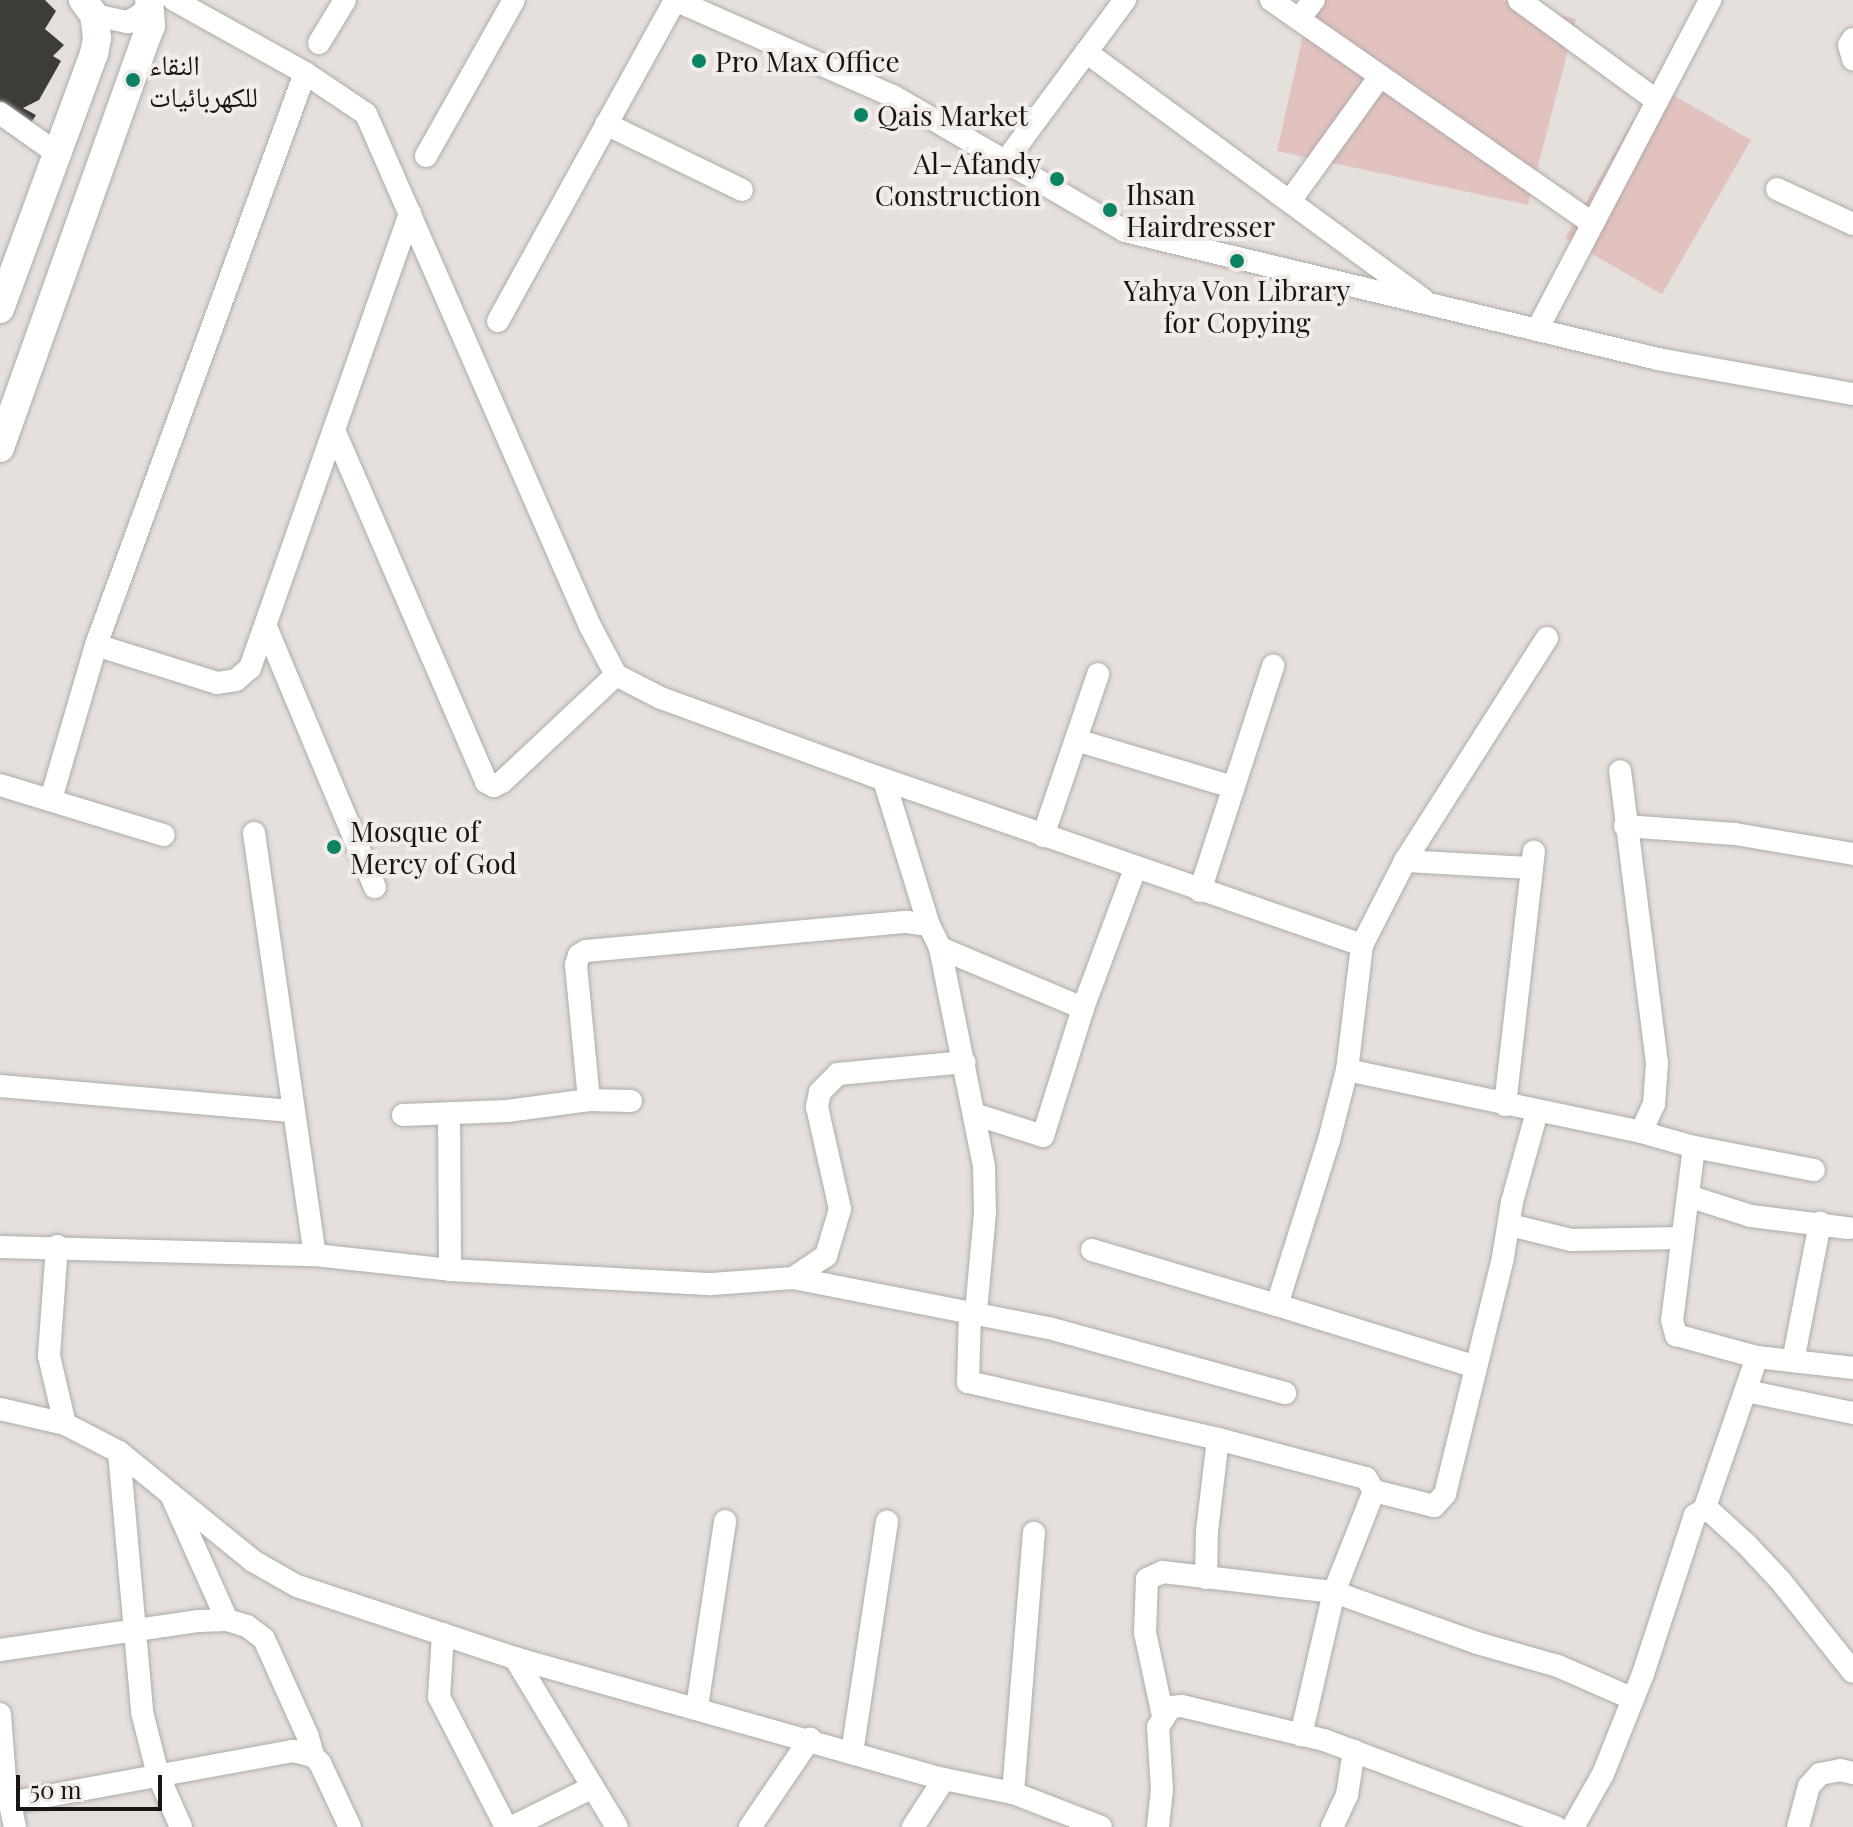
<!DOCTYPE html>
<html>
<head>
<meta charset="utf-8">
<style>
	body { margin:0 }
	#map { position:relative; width:1853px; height:1827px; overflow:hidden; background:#e5e0dc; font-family:"Playfair Display","Noto Naskh Arabic",serif }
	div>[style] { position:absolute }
	.green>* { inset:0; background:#e2c2bf; transform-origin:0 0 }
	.building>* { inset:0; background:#3e3c38 }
	.roads { filter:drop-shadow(0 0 2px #b0aba7) drop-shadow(0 0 2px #b0aba7) }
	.minor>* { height:22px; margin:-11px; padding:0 11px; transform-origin:11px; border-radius:11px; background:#fff }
	.major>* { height:28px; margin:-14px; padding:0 14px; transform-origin:14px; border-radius:14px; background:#fff }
	.dots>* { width:22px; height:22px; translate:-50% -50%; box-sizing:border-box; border:4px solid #f2ede9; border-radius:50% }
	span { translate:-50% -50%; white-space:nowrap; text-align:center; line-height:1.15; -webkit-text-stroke:8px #f2ede9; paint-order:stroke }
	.poi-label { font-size:28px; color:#181615 }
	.left { translate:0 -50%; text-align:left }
	.right { translate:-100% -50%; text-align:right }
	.scale { position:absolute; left:16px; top:1775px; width:146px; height:36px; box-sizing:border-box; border:4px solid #181615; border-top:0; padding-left:10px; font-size:24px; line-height:28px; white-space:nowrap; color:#181615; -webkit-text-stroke:6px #f2ede9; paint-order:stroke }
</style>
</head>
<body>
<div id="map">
	<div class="green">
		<div style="clip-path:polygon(1311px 0,1501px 0,1576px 19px,1528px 205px,1277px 151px)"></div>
		<div style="left:1654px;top:84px;width:112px;height:178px;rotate:30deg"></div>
	</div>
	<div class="building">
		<div style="clip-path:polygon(0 0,45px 0,56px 11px,45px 29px,64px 45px,53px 56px,61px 61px,39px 100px,23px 108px,36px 115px,25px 132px,0 109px)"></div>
	</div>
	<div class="roads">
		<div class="minor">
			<div style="left:174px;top:0;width:150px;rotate:29.1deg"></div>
			<div style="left:305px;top:73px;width:73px;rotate:33.9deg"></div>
			<div style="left:366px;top:114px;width:559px;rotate:66.37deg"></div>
			<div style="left:590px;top:626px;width:55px;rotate:62deg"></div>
			<div style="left:616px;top:675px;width:51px;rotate:27.1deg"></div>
			<div style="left:661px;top:698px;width:224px;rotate:20.1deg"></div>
			<div style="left:871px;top:775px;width:520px;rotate:19.1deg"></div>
			<div style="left:675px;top:0;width:238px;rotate:23.8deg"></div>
			<div style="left:893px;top:96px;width:268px;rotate:30.2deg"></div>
			<div style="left:1125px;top:231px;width:548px;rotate:13.5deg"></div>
			<div style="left:1658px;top:359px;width:198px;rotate:10.2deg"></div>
			<div style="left:1271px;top:0;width:392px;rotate:34.8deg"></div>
			<div style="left:1519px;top:0;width:171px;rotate:36.2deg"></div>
			<div style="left:94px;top:15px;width:35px;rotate:12deg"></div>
			<div style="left:128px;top:22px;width:14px;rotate:-30deg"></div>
			<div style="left:140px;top:15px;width:21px;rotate:-47deg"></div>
			<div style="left:1299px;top:19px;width:24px;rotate:-52deg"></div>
			<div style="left:1853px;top:39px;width:7px;rotate:124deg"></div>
			<div style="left:1849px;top:45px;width:15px;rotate:74deg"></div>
			<div style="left:319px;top:43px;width:50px;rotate:-58.8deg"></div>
			<div style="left:1086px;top:52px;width:418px;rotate:36.3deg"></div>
			<div style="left:0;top:113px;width:71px;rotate:35.3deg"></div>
			<div style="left:606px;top:124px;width:151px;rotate:25.9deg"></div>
			<div style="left:426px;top:156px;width:179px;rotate:-60.6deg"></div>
			<div style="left:1005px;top:162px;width:202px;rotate:-53.5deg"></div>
			<div style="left:1777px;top:189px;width:84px;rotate:24.7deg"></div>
			<div style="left:1290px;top:201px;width:154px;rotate:-54.2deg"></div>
			<div style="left:498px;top:321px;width:367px;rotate:-61.1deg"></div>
			<div style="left:1537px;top:330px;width:373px;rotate:-62.3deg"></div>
			<div style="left:334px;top:430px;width:383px;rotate:66.6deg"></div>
			<div style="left:486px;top:782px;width:9px;rotate:27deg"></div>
			<div style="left:494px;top:786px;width:9px;rotate:-27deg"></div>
			<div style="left:502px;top:782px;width:156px;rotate:-43.2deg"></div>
			<div style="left:266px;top:627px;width:282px;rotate:67.3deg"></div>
			<div style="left:1547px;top:638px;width:264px;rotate:122.5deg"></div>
			<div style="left:1405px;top:861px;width:94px;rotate:117.1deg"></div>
			<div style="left:1362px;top:945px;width:126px;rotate:96.8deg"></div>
			<div style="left:1347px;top:1070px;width:300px;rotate:11.9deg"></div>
			<div style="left:1641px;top:1132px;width:31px;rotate:-65deg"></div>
			<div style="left:1654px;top:1104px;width:41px;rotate:-85.8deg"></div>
			<div style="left:1657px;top:1063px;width:294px;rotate:-97.2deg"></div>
			<div style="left:96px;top:645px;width:127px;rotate:17.4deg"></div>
			<div style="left:217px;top:683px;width:19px;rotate:-9deg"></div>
			<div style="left:236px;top:680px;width:18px;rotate:-41deg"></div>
			<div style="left:250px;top:668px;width:482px;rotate:-70.6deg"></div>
			<div style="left:1076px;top:740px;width:164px;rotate:16.7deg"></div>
			<div style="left:884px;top:780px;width:152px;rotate:72.8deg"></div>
			<div style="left:929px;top:925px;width:25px;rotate:64deg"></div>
			<div style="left:940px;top:948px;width:223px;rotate:78.6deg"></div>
			<div style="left:984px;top:1167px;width:46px;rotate:88.8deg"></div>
			<div style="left:985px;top:1213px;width:99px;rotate:95.2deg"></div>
			<div style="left:0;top:785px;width:171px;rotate:17deg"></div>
			<div style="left:51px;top:799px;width:160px;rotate:-73.7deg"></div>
			<div style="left:96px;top:645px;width:609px;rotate:-69.93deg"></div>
			<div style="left:1625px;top:826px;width:110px;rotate:4.2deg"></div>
			<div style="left:1735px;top:834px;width:120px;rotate:9.6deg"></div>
			<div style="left:254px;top:833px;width:426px;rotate:81.8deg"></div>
			<div style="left:1043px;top:836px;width:171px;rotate:-71.2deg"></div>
			<div style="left:1405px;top:861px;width:127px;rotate:3.2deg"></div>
			<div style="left:1200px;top:891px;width:237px;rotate:-72deg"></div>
			<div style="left:940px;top:948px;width:155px;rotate:22.8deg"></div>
			<div style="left:0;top:1086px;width:295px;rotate:4.9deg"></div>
			<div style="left:589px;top:1100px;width:136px;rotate:-95.5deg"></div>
			<div style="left:576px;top:965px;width:10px;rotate:-73deg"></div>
			<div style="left:579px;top:955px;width:8px;rotate:-30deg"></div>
			<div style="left:586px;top:951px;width:322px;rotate:-5.2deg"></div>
			<div style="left:907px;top:922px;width:22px;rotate:8deg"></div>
			<div style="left:1505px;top:1105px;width:255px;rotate:-83.5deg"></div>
			<div style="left:974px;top:1114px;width:72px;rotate:17.7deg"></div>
			<div style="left:1043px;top:1136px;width:134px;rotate:-72.6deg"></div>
			<div style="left:1083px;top:1008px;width:148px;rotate:-69.5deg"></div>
			<div style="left:403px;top:1115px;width:104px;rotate:-2.2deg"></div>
			<div style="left:507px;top:1111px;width:83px;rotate:-7.6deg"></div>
			<div style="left:589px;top:1100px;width:42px;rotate:1.4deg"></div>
			<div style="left:449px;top:1115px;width:155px;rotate:89.6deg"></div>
			<div style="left:1641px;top:1132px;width:55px;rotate:15.8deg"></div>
			<div style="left:1694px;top:1147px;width:122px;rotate:10.9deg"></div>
			<div style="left:1694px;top:1147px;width:174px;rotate:97.2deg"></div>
			<div style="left:1672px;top:1320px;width:16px;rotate:75deg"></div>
			<div style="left:1676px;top:1335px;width:84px;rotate:15.2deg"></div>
			<div style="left:1757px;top:1357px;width:97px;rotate:6.5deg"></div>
			<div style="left:1688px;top:1196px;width:66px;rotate:17.6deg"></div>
			<div style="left:1751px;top:1216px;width:98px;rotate:7.1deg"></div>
			<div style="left:1510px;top:1225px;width:63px;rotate:13.8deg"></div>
			<div style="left:1571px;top:1240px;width:111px;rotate:-1deg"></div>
			<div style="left:57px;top:1246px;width:110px;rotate:94.2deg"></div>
			<div style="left:49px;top:1356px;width:70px;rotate:76.8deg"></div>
			<div style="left:65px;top:1424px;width:61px;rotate:27.4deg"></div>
			<div style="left:119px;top:1452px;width:173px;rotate:39.1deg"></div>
			<div style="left:253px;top:1561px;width:51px;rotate:29.6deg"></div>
			<div style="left:297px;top:1586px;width:230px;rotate:18.3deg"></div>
			<div style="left:515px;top:1658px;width:197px;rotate:58.9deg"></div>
			<div style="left:0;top:1247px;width:315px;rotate:1.5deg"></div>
			<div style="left:315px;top:1255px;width:136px;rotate:6.3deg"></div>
			<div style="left:450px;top:1270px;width:262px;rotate:3.1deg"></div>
			<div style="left:712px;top:1284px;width:81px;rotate:-4.2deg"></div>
			<div style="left:793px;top:1278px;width:261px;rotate:11.1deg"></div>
			<div style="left:1049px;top:1328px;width:245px;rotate:15.4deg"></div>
			<div style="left:1092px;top:1250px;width:193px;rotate:16.6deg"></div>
			<div style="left:1277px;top:1305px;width:173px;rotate:-72.5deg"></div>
			<div style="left:1329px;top:1140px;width:72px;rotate:-75.6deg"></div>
			<div style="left:793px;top:1278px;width:40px;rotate:-34deg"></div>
			<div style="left:826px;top:1256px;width:49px;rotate:-73.4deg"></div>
			<div style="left:840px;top:1209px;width:105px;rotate:-102.7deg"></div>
			<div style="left:817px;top:1107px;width:15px;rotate:-79deg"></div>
			<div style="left:820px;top:1092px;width:25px;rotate:-45deg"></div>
			<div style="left:838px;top:1074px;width:127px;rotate:-5.4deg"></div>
			<div style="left:1277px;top:1305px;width:208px;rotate:17.3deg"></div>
			<div style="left:970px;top:1311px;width:71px;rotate:91.6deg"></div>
			<div style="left:968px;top:1382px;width:256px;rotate:12.8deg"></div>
			<div style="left:1218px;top:1439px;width:153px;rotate:14.8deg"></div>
			<div style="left:1366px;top:1478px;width:15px;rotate:58deg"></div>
			<div style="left:1374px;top:1491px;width:109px;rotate:111.6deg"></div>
			<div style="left:1334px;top:1592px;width:147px;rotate:103deg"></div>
			<div style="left:1793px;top:1361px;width:141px;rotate:-78.9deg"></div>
			<div style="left:1746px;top:1391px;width:109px;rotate:11.6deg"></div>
			<div style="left:0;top:1409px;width:67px;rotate:13deg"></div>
			<div style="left:119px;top:1452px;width:261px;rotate:84.9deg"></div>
			<div style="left:142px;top:1712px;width:65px;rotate:75.7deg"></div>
			<div style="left:158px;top:1775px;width:57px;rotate:66.1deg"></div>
			<div style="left:1374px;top:1491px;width:62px;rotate:14deg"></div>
			<div style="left:1434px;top:1506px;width:16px;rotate:-47deg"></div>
			<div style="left:1445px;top:1494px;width:244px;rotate:-76.2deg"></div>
			<div style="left:1503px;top:1257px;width:56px;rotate:-80.7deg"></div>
			<div style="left:1512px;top:1202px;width:93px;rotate:-74.5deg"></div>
			<div style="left:172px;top:1497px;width:135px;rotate:65.9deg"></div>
			<div style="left:1704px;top:1510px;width:162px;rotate:-70.9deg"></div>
			<div style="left:1206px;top:1578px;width:47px;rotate:-88.8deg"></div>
			<div style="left:1207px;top:1531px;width:93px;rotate:-83.2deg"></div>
			<div style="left:443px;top:1634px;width:63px;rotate:93.6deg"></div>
			<div style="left:439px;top:1697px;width:146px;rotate:62.7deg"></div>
			<div style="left:0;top:1650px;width:201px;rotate:-8.3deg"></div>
			<div style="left:199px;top:1621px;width:28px;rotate:-2deg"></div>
			<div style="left:227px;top:1620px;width:21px;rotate:17deg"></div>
			<div style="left:247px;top:1626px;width:21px;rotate:37deg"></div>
			<div style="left:264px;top:1639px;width:107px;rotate:65.8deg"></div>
			<div style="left:308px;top:1737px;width:20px;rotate:75deg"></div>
			<div style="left:515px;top:1658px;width:446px;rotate:15.8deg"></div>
			<div style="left:944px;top:1779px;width:70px;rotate:11.5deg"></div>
			<div style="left:1013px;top:1793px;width:94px;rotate:21.1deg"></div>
			<div style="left:697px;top:1707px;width:188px;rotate:-81.4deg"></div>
			<div style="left:0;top:1714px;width:66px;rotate:85.7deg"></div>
			<div style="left:5px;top:1780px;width:48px;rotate:78deg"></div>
			<div style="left:1163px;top:1716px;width:85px;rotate:-102.2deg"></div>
			<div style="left:1145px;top:1633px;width:54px;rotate:-87.9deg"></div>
			<div style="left:1147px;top:1579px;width:17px;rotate:-24deg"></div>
			<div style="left:1163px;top:1572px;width:172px;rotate:6.7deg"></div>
			<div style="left:1334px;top:1592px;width:152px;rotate:19.6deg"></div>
			<div style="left:1477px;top:1643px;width:84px;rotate:15.9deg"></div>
			<div style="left:1558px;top:1666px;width:82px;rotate:23.7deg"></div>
			<div style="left:852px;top:1753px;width:234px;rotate:-81.4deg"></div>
			<div style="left:1013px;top:1793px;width:261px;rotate:-85.4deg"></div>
			<div style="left:9px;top:1803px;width:289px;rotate:-10.4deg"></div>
			<div style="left:293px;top:1751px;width:21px;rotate:14deg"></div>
			<div style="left:313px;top:1756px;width:10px;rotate:45deg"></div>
			<div style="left:320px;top:1763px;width:71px;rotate:64.9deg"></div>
			<div style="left:512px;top:1827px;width:90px;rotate:-26.3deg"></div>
			<div style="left:750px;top:1827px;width:107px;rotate:-55.7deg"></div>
			<div style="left:913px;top:1827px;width:57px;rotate:-57.1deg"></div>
			<div style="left:1158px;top:1827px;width:37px;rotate:-84deg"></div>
			<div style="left:1162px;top:1790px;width:63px;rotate:-93.6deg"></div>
			<div style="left:1158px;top:1727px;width:24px;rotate:-57deg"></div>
			<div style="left:1171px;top:1707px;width:11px;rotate:-5deg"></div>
			<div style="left:1182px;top:1706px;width:146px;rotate:13.5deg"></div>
			<div style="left:1324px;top:1740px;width:248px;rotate:20.6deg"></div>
			<div style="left:1332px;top:1827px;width:35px;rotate:-65deg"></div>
			<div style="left:1347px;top:1795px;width:45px;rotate:-81deg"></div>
			<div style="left:1573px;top:1827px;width:61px;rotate:-60.5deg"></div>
			<div style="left:1603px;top:1774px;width:108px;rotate:-68.2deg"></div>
			<div style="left:1643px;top:1674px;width:167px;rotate:-71.9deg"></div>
			<div style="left:1695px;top:1515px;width:10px;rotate:-29deg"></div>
			<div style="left:1704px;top:1510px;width:9px;rotate:21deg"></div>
			<div style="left:1712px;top:1513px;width:47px;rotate:42.4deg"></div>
			<div style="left:1747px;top:1545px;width:48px;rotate:46.7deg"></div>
			<div style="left:1780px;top:1580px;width:117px;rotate:51.6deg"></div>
			<div style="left:1798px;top:1827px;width:42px;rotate:-75deg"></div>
			<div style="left:1809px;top:1786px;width:16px;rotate:-47deg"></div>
			<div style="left:1820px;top:1774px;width:20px;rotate:-11deg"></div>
			<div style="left:1840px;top:1770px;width:13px;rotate:13deg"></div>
		</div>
		<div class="major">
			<div style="left:0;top:309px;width:272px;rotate:-69.8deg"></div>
			<div style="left:94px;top:54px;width:16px;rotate:-79deg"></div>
			<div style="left:97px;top:38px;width:23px;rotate:-97deg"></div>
			<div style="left:94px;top:15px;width:19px;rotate:-126deg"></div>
			<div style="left:0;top:448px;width:437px;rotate:-70.4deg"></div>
			<div style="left:147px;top:36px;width:11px;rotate:-68deg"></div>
			<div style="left:151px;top:26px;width:26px;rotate:-94deg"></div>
		</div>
	</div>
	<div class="dots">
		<div style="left:699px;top:61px;background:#0c8463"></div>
		<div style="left:133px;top:80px;background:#0c8463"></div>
		<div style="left:861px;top:115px;background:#0c8463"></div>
		<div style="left:1057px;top:179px;background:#0c8463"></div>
		<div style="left:1110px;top:210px;background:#0c8463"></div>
		<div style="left:1237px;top:261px;background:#0c8463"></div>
		<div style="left:334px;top:847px;background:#0c8463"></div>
	</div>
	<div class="poi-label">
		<span class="left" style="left:715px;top:61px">Pro Max Office</span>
		<span class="left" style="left:149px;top:80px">النقاء<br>للكهربائيات</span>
		<span class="left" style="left:877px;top:115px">Qais Market</span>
		<span class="right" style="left:1041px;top:179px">Al-Afandy<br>Construction</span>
		<span class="left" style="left:1126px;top:210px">Ihsan<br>Hairdresser</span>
		<span style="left:1237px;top:306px">Yahya Von Library<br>for Copying</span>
		<span class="left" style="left:350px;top:847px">Mosque of<br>Mercy of God</span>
	</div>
	<div class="scale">50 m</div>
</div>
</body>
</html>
